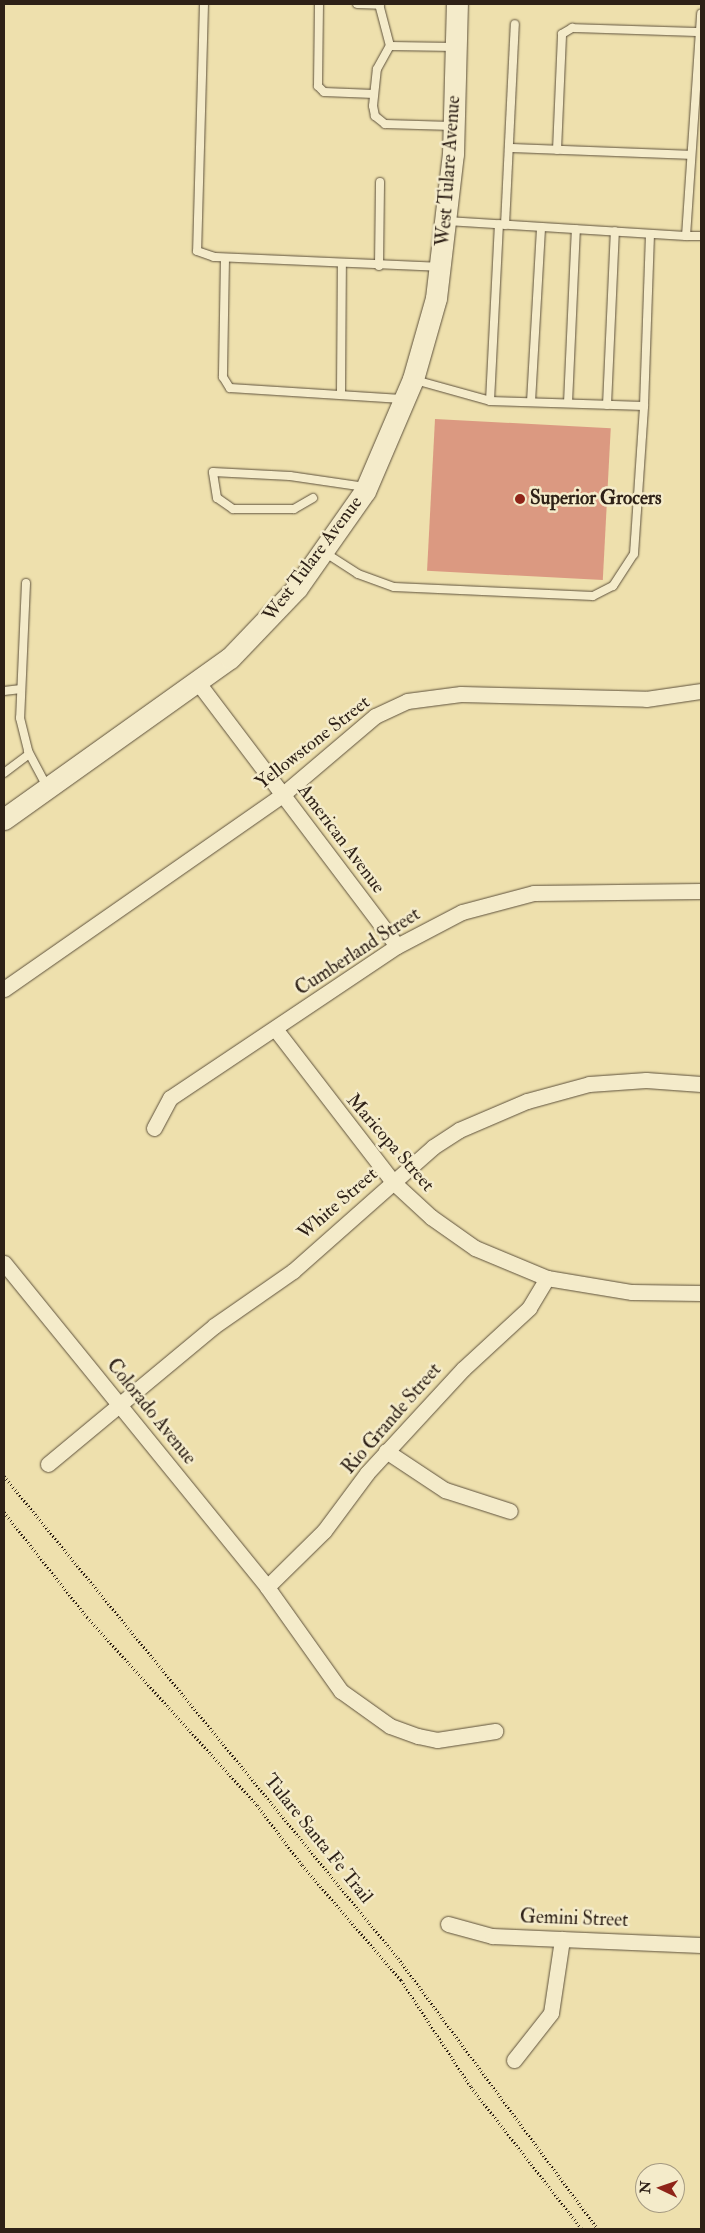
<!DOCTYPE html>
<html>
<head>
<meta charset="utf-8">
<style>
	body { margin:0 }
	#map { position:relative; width:705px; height:2233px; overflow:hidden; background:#eee0ad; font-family:"IM FELL Double Pica",serif }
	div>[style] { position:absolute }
	.building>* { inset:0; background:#db9981; transform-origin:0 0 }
	.path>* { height:3px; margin-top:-1.5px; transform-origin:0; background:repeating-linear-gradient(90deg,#2e2117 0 1px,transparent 0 3.5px) }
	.roads { filter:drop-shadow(0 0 1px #5e513c) drop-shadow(0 0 1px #5e513c) }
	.service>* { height:8px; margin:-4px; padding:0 4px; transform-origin:4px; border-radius:4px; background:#f4ebca }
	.minor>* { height:15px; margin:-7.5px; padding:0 7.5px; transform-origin:7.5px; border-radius:7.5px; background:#f4ebca }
	.secondary>* { height:21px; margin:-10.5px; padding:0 10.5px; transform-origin:10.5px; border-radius:10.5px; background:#f4ebca }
	.dots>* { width:14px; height:14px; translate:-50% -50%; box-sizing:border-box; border:2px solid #f4ebca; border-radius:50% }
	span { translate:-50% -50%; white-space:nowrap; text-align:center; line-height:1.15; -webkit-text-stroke:5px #f4ebca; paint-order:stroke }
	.street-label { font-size:19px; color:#2e2117 }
	.poi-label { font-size:19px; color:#2e2117; font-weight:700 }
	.left { translate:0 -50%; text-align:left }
	.frame { position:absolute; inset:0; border:5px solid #2e2117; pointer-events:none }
	.north { position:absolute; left:635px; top:2163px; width:50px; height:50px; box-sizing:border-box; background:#f4ebca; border:1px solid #a59a82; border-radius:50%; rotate:273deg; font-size:14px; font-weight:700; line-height:20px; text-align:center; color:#2e2117 }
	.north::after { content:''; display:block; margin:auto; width:18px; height:22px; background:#8f2418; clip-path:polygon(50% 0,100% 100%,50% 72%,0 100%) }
</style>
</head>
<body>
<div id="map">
	<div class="building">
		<div style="left:435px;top:419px;width:176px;height:152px;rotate:3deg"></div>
	</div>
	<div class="path">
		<div style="left:4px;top:1476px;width:623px;rotate:50.74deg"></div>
		<div style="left:398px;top:1958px;width:337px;rotate:53.6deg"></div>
		<div style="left:4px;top:1512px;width:134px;rotate:51.7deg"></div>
		<div style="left:87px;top:1617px;width:253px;rotate:47.9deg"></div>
		<div style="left:257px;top:1805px;width:75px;rotate:53.1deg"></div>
		<div style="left:302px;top:1865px;width:152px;rotate:49.3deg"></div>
		<div style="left:401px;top:1980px;width:128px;rotate:56.8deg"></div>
		<div style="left:471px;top:2087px;width:180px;rotate:52deg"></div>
	</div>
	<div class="roads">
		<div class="service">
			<div style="left:204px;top:4px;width:247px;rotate:91.6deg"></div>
			<div style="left:197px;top:251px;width:18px;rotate:19deg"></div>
			<div style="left:214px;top:257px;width:225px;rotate:2.5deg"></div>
			<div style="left:319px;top:4px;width:82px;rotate:90.7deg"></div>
			<div style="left:318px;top:86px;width:8px;rotate:45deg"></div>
			<div style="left:324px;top:92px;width:50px;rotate:2.3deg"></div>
			<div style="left:357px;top:4px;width:23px;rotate:2deg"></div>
			<div style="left:379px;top:4px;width:43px;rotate:75.3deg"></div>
			<div style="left:452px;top:126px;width:67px;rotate:-178.3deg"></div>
			<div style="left:385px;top:124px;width:13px;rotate:-141deg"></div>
			<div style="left:375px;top:116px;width:10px;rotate:-101deg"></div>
			<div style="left:373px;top:106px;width:37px;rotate:-84deg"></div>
			<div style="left:377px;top:69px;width:26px;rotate:-61deg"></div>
			<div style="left:390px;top:46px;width:65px;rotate:0.9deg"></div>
			<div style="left:509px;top:148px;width:181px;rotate:2.2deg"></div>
			<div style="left:557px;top:150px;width:116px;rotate:-87.5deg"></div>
			<div style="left:562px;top:34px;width:12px;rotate:-31deg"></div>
			<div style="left:572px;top:28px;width:128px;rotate:1.8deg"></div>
			<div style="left:447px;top:221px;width:239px;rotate:3.6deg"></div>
			<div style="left:686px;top:236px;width:223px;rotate:-86.1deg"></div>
			<div style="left:505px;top:225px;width:201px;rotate:-87.2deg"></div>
			<div style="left:686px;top:236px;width:15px"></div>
			<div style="left:225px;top:258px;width:119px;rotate:91deg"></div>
			<div style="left:223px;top:377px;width:13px;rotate:58deg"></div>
			<div style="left:230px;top:388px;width:172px;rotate:3.7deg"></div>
			<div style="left:379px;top:266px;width:84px;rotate:-89.3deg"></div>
			<div style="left:415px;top:380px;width:78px;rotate:15.6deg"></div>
			<div style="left:490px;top:401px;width:154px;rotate:1.9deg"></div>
			<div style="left:644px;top:406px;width:172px;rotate:-88deg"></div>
			<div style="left:341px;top:393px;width:129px;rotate:-89.6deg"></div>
			<div style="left:490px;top:401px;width:177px;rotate:-87.1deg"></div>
			<div style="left:531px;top:402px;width:175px;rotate:-86.7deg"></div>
			<div style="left:568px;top:403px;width:174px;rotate:-87.4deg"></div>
			<div style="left:607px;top:405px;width:174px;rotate:-87.4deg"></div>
			<div style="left:313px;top:498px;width:22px;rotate:150deg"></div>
			<div style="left:294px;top:509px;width:61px;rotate:180deg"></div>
			<div style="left:233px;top:509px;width:19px;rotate:-145deg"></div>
			<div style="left:217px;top:498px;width:26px;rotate:-99deg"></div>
			<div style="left:213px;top:472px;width:77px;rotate:3deg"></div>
			<div style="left:290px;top:476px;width:76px;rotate:8.3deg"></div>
			<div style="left:324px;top:552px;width:40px;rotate:32.9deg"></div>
			<div style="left:358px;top:574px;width:38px;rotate:20deg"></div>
			<div style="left:394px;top:587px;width:199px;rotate:2.6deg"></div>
			<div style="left:593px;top:596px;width:22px;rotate:-27deg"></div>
			<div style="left:613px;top:586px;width:38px;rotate:-57deg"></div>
			<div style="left:634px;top:554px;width:148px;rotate:-86.1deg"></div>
			<div style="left:26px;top:583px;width:135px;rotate:92.5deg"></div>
			<div style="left:20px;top:718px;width:34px;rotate:76deg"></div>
			<div style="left:28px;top:751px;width:40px;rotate:62deg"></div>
			<div style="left:4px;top:691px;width:17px;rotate:-7deg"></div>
			<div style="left:4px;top:773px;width:31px;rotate:-37deg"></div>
		</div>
		<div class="minor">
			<div style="left:199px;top:684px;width:328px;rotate:52.9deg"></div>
			<div style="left:4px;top:989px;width:339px;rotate:-34.9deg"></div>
			<div style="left:282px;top:795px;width:122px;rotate:-40.3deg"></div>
			<div style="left:375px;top:716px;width:35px;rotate:-25deg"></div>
			<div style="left:407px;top:701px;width:54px;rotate:-7.4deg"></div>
			<div style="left:461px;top:694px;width:185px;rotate:1.5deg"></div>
			<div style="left:646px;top:699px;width:56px;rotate:-8.3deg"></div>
			<div style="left:276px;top:1030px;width:192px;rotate:52.4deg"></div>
			<div style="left:393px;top:1182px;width:52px;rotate:42.6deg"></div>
			<div style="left:431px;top:1217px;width:54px;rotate:35.2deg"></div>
			<div style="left:475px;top:1248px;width:78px;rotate:22.6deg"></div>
			<div style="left:547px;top:1278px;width:86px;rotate:9.4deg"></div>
			<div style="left:632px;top:1292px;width:69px;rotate:0.8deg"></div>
			<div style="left:154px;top:1128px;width:34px;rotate:-62deg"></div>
			<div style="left:170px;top:1098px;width:273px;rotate:-33.8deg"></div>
			<div style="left:397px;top:946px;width:73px;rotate:-27.6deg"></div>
			<div style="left:462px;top:912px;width:74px;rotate:-14.8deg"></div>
			<div style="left:534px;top:893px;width:167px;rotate:-0.7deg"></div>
			<div style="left:4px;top:1263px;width:417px;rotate:50.9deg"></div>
			<div style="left:267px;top:1587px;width:128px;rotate:54.6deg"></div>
			<div style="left:341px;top:1691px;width:60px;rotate:35.5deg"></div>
			<div style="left:390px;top:1726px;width:30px;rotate:20deg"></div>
			<div style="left:418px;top:1736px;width:19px;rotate:12deg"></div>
			<div style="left:437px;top:1740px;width:59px;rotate:-8.8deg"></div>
			<div style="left:386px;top:1451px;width:71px;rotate:33.5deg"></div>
			<div style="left:445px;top:1490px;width:68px;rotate:17.9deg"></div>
			<div style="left:48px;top:1464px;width:216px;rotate:-39.7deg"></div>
			<div style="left:214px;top:1326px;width:96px;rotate:-34.8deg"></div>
			<div style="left:293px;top:1271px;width:187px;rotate:-41.5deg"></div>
			<div style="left:433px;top:1147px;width:31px;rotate:-33deg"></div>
			<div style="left:459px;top:1130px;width:74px;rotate:-23.1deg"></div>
			<div style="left:527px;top:1101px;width:64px;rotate:-15.3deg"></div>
			<div style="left:589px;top:1084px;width:57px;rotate:-4deg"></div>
			<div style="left:646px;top:1080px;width:55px;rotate:4.2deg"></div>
			<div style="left:267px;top:1587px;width:80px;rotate:-44.5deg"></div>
			<div style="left:324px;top:1531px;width:72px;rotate:-53.4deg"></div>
			<div style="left:367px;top:1473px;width:142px;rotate:-47.3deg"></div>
			<div style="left:463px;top:1369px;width:90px;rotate:-42.7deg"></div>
			<div style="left:529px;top:1308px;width:35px;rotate:-59deg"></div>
			<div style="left:448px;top:1924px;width:46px;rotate:15.3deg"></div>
			<div style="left:492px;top:1936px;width:209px;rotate:2.5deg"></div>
			<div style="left:514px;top:2060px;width:60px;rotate:-51.8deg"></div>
			<div style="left:551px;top:2013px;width:75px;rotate:-81.5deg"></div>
		</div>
		<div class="secondary">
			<div style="left:4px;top:819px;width:277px;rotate:-35.5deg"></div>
			<div style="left:230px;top:658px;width:97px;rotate:-46.3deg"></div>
			<div style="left:297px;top:588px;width:118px;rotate:-55deg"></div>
			<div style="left:365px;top:491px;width:122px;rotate:-66.8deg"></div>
			<div style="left:413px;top:379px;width:84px;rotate:-74.1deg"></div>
			<div style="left:436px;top:298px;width:145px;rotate:-83.3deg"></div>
			<div style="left:453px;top:154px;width:150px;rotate:-88.5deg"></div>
		</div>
	</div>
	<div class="dots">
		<div style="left:520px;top:499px;background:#8f2418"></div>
	</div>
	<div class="street-label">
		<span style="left:449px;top:171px;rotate:-86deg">West Tulare Avenue</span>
		<span style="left:313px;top:559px;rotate:-53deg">West Tulare Avenue</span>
		<span style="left:313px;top:743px;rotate:-38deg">Yellowstone Street</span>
		<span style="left:341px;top:839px;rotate:53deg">American Avenue</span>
		<span style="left:358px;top:952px;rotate:-33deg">Cumberland Street</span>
		<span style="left:390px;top:1143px;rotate:49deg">Maricopa Street</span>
		<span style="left:338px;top:1204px;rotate:-41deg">White Street</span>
		<span style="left:151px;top:1412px;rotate:51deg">Colorado Avenue</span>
		<span style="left:392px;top:1419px;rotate:-49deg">Rio Grande Street</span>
		<span style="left:318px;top:1839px;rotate:51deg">Tulare Santa Fe Trail</span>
		<span style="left:574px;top:1919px;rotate:2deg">Gemini Street</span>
	</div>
	<div class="poi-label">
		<span class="left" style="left:530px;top:499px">Superior Grocers</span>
	</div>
	<div class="frame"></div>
	<div class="north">N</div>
</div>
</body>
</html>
